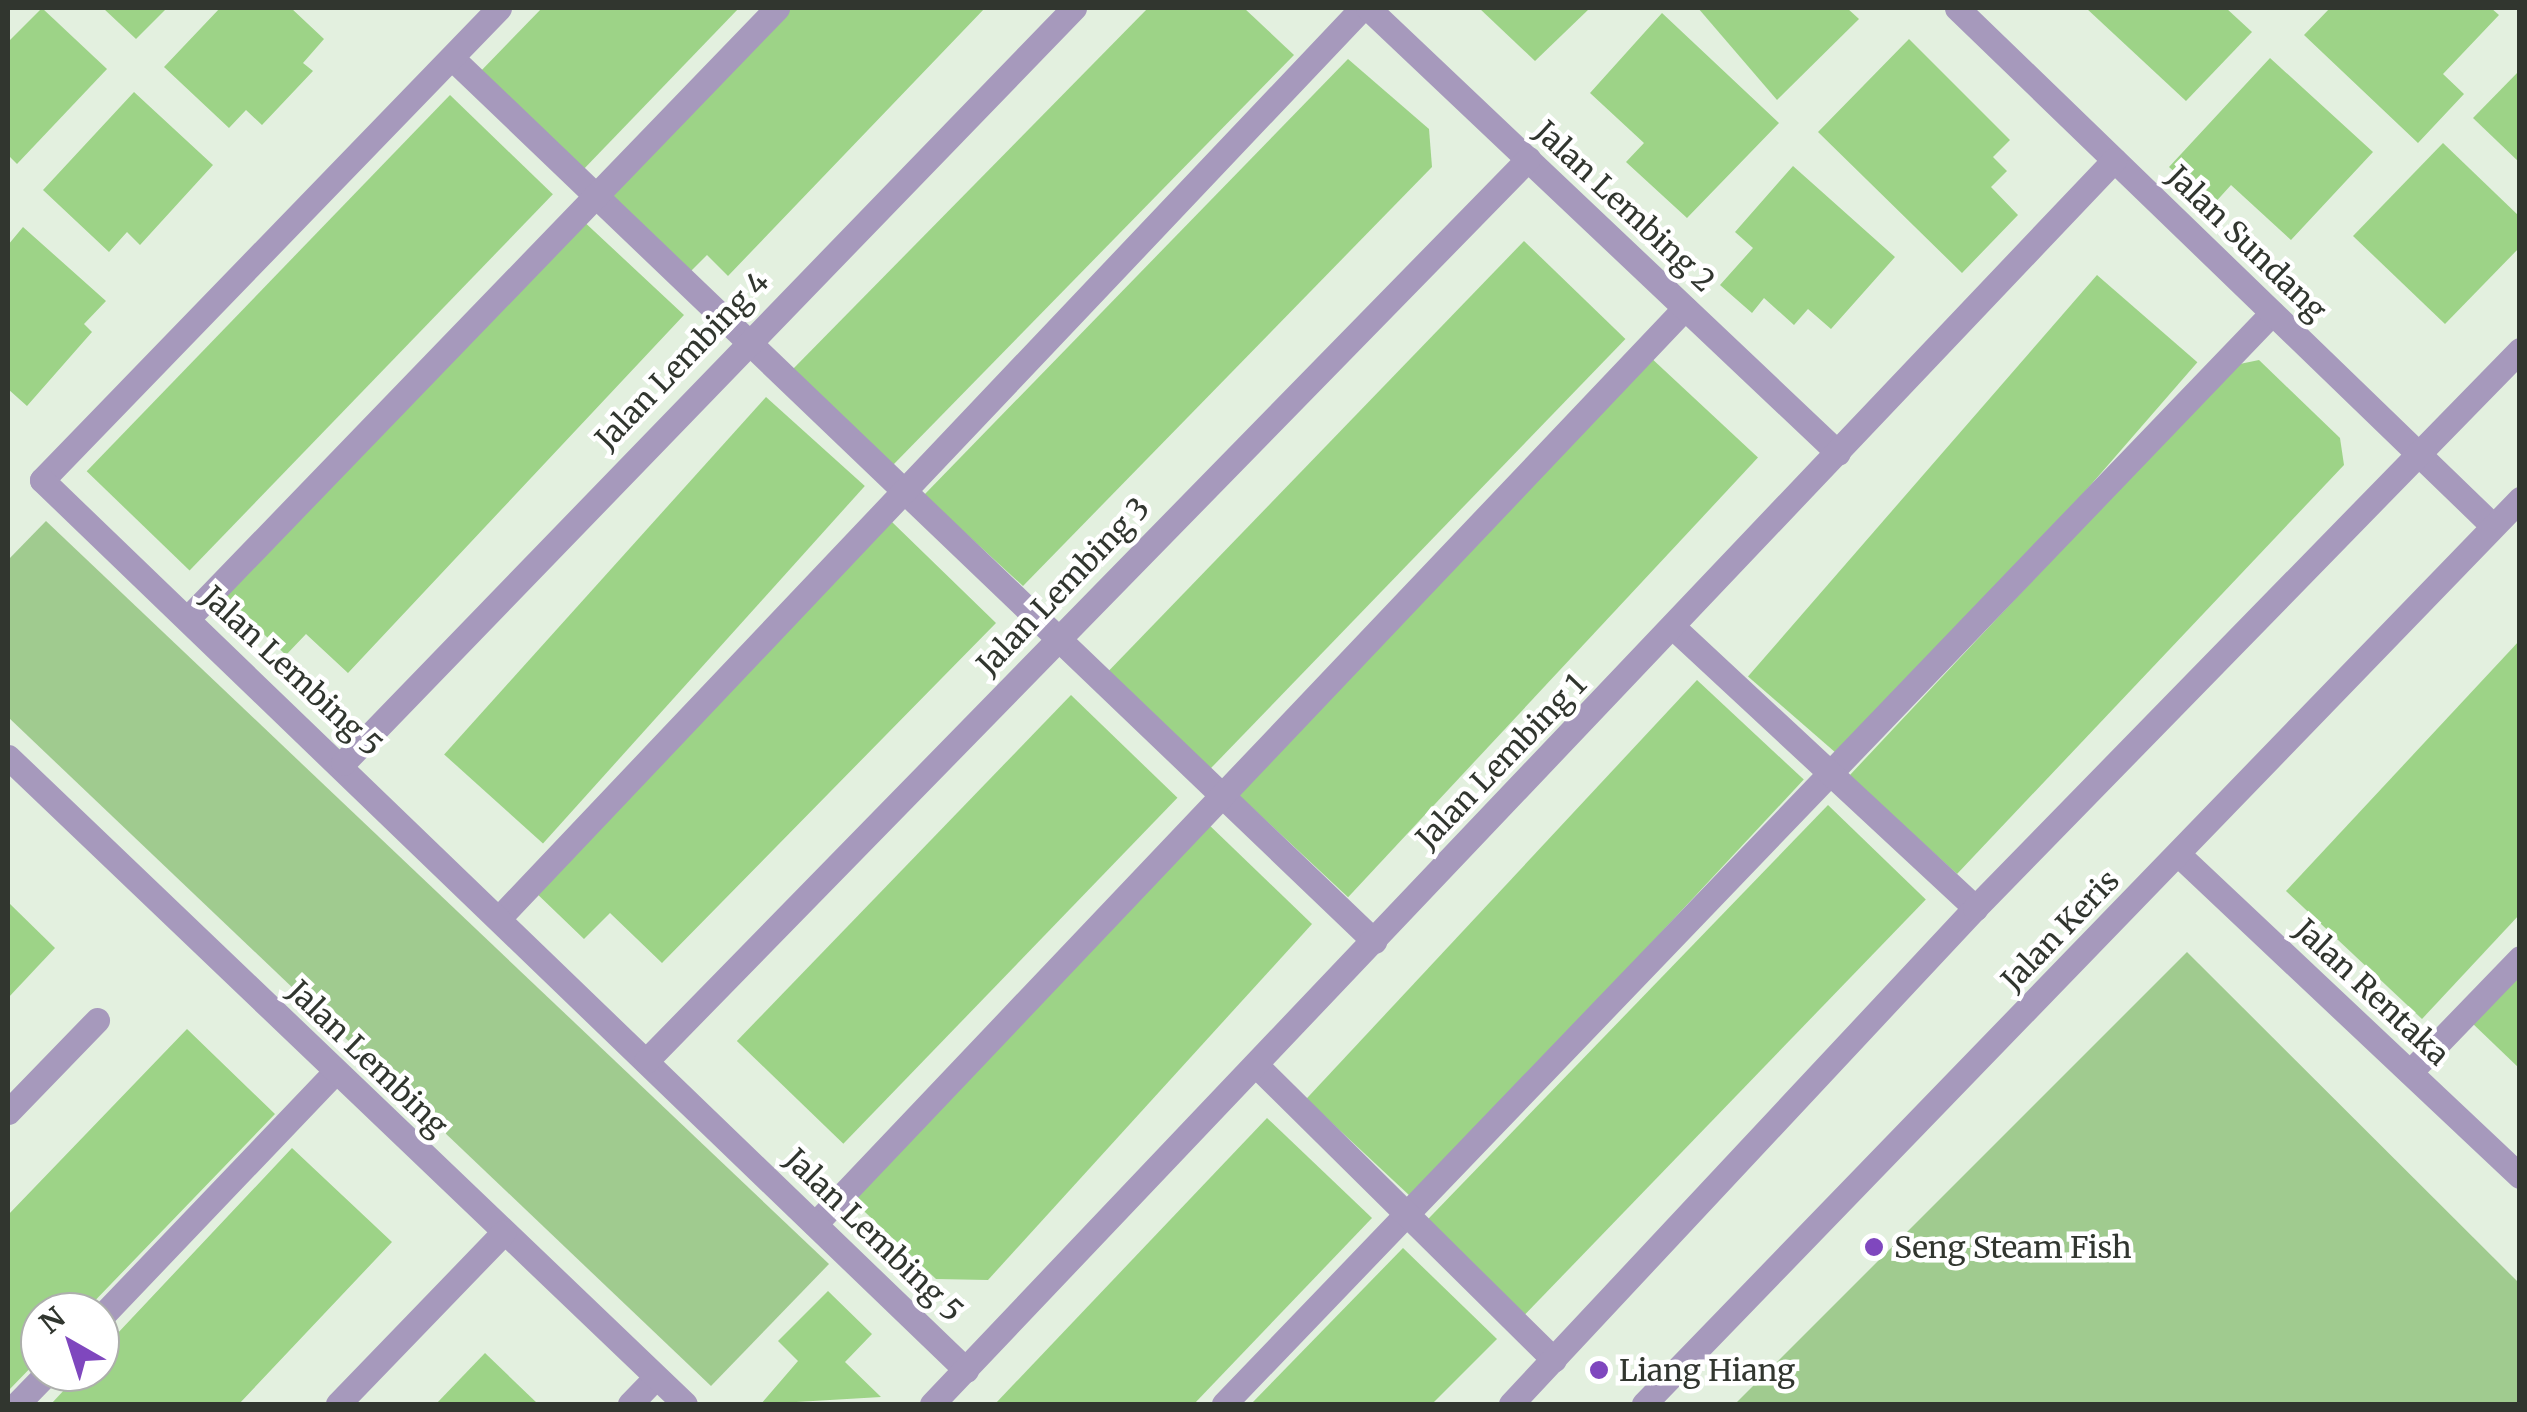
<!DOCTYPE html>
<html>
<head>
<meta charset="utf-8">
<style>
	body { margin:0 }
	#map { position:relative; width:2527px; height:1412px; overflow:hidden; background:#e3f0df; font-family:Merriweather,serif }
	div>[style] { position:absolute }
	.green>* { inset:0; background:#a0cb8f }
	.building>* { inset:0; background:#9dd387; transform-origin:0 0 }
	.service>* { height:25px; margin:-12.5px; padding:0 12.5px; transform-origin:12.5px; border-radius:12.5px; background:#a699bc }
	.minor>* { height:25px; margin:-12.5px; padding:0 12.5px; transform-origin:12.5px; border-radius:12.5px; background:#a699bc }
	.tertiary>* { height:25px; margin:-12.5px; padding:0 12.5px; transform-origin:12.5px; border-radius:12.5px; background:#a699bc }
	.dots>* { width:28px; height:28px; translate:-50% -50%; box-sizing:border-box; border:5px solid #fff; border-radius:50% }
	span { translate:-50% -50%; white-space:nowrap; text-align:center; line-height:1.15; -webkit-text-stroke:9px #fff; paint-order:stroke }
	.street-label { font-size:30px; color:#31362f }
	.poi-label { font-size:30px; color:#31362f }
	.left { translate:0 -50%; text-align:left }
	.frame { position:absolute; inset:0; border:10px solid #31362f; pointer-events:none }
	.north { position:absolute; left:20px; top:1292px; width:100px; height:100px; box-sizing:border-box; background:#fff; border:2px solid #adafac; border-radius:50%; rotate:321deg; font-size:28px; font-weight:700; line-height:40px; text-align:center; color:#31362f }
	.north::after { content:''; display:block; margin:auto; width:35px; height:45px; background:#7f47be; clip-path:polygon(50% 0,100% 100%,50% 72%,0 100%) }
</style>
</head>
<body>
<div id="map">
	<div class="green">
		<div style="clip-path:polygon(46px 521px,829px 1264px,711px 1386px,8px 717px,8px 560px)"></div>
		<div style="clip-path:polygon(2187px 952px,2519px 1283px,2519px 1404px,1735px 1404px)"></div>
	</div>
	<div class="building">
		<div style="clip-path:polygon(42px 8px,107px 69px,17px 164px,8px 155px,8px 42px)"></div>
		<div style="clip-path:polygon(103px 8px,167px 8px,136px 39px)"></div>
		<div style="clip-path:polygon(220px 8px,291px 8px,324px 39px,303px 63px,313px 71px,262px 125px,246px 110px,229px 128px,164px 67px)"></div>
		<div style="clip-path:polygon(542px 8px,739px 8px,580px 173px,477px 75px)"></div>
		<div style="clip-path:polygon(791px 8px,985px 8px,728px 276px,707px 255px,690px 272px,610px 196px)"></div>
		<div style="clip-path:polygon(1148px 8px,1244px 8px,1294px 55px,893px 465px,792px 370px)"></div>
		<div style="clip-path:polygon(1479px 8px,1590px 8px,1535px 61px)"></div>
		<div style="clip-path:polygon(1698px 8px,1847px 8px,1859px 19px,1777px 100px)"></div>
		<div style="clip-path:polygon(2086px 8px,2226px 8px,2252px 32px,2186px 101px)"></div>
		<div style="clip-path:polygon(2330px 8px,2491px 8px,2499px 15px,2443px 74px,2464px 94px,2418px 143px,2304px 35px)"></div>
		<div style="clip-path:polygon(1662px 13px,1779px 123px,1687px 218px,1626px 162px,1644px 143px,1590px 93px)"></div>
		<div style="clip-path:polygon(1909px 39px,2010px 140px,1993px 157px,2007px 171px,1991px 187px,2018px 215px,1962px 273px,1818px 132px)"></div>
		<div style="clip-path:polygon(2270px 58px,2373px 152px,2291px 240px,2231px 185px,2212px 206px,2169px 167px)"></div>
		<div style="clip-path:polygon(1348px 59px,1429px 129px,1432px 167px,1023px 586px,924px 495px)"></div>
		<div style="clip-path:polygon(2520px 70px,2520px 163px,2473px 118px)"></div>
		<div style="clip-path:polygon(134px 92px,213px 165px,140px 245px,127px 232px,109px 252px,43px 190px)"></div>
		<div style="left:450px;top:95px;width:143px;height:523px;rotate:44deg"></div>
		<div style="clip-path:polygon(2443px 143px,2520px 217px,2520px 247px,2445px 324px,2353px 236px)"></div>
		<div style="clip-path:polygon(1793px 166px,1895px 257px,1831px 329px,1808px 309px,1794px 325px,1764px 298px,1752px 313px,1720px 285px,1753px 248px,1735px 232px)"></div>
		<div style="clip-path:polygon(579px 217px,684px 315px,348px 673px,306px 634px,286px 655px,223px 596px)"></div>
		<div style="clip-path:polygon(23px 227px,106px 301px,84px 324px,92px 332px,27px 406px,8px 389px,8px 245px)"></div>
		<div style="left:1524px;top:241px;width:141px;height:600px;rotate:44deg"></div>
		<div style="left:2097px;top:275px;width:133px;height:532px;rotate:41deg"></div>
		<div style="left:1649px;top:356px;width:149px;height:601px;rotate:43deg"></div>
		<div style="clip-path:polygon(2259px 360px,2340px 438px,2344px 465px,1957px 874px,1849px 776px,2235px 365px)"></div>
		<div style="left:766px;top:397px;width:133px;height:481px;rotate:42deg"></div>
		<div style="clip-path:polygon(892px 522px,996px 623px,662px 963px,610px 913px,584px 939px,532px 889px)"></div>
		<div style="clip-path:polygon(2520px 640px,2520px 914px,2422px 1019px,2286px 891px)"></div>
		<div style="left:1697px;top:680px;width:146px;height:573px;rotate:43deg"></div>
		<div style="left:1071px;top:695px;width:148px;height:481px;rotate:44deg"></div>
		<div style="left:1828px;top:805px;width:136px;height:577px;rotate:44deg"></div>
		<div style="clip-path:polygon(1205px 821px,1312px 924px,988px 1280px,936px 1279px,849px 1197px)"></div>
		<div style="clip-path:polygon(8px 902px,55px 948px,8px 998px)"></div>
		<div style="clip-path:polygon(2520px 972px,2520px 1069px,2471px 1022px)"></div>
		<div style="clip-path:polygon(187px 1029px,275px 1114px,84px 1312px,40px 1312px,40px 1358px,8px 1391px,8px 1215px)"></div>
		<div style="clip-path:polygon(1267px 1118px,1372px 1218px,1194px 1404px,995px 1404px)"></div>
		<div style="clip-path:polygon(292px 1148px,392px 1242px,239px 1404px,51px 1404px,81px 1372px,100px 1372px,100px 1352px)"></div>
		<div style="clip-path:polygon(1403px 1248px,1497px 1339px,1432px 1404px,1251px 1404px)"></div>
		<div style="clip-path:polygon(828px 1291px,872px 1334px,845px 1362px,881px 1397px,761px 1404px,798px 1361px,778px 1341px)"></div>
		<div style="clip-path:polygon(485px 1353px,538px 1404px,436px 1404px)"></div>
	</div>
	<div class="service">
		<div style="left:452px;top:58px;width:1277px;rotate:43.76deg"></div>
		<div style="left:188px;top:618px;width:848px;rotate:-46deg"></div>
		<div style="left:500px;top:917px;width:1253px;rotate:-46.52deg"></div>
		<div style="left:2410px;top:1072px;width:158px;rotate:-46deg"></div>
		<div style="left:815px;top:1224px;width:1263px;rotate:-46.48deg"></div>
		<div style="left:100px;top:1318px;width:340px;rotate:-46.3deg"></div>
		<div style="left:17px;top:1404px;width:45px;rotate:-45.9deg"></div>
		<div style="left:630px;top:1404px;width:37px;rotate:-46deg"></div>
		<div style="left:1224px;top:1404px;width:1513px;rotate:-46.15deg"></div>
	</div>
	<div class="minor">
		<div style="left:499px;top:8px;width:657px;rotate:134.07deg"></div>
		<div style="left:42px;top:480px;width:1283px;rotate:43.93deg"></div>
		<div style="left:1368px;top:8px;width:647px;rotate:43.43deg"></div>
		<div style="left:1957px;top:8px;width:745px;rotate:44.02deg"></div>
		<div style="left:1673px;top:627px;width:413px;rotate:42.9deg"></div>
		<div style="left:8px;top:757px;width:936px;rotate:43.7deg"></div>
		<div style="left:343px;top:763px;width:1051px;rotate:-45.93deg"></div>
		<div style="left:2179px;top:855px;width:468px;rotate:43.3deg"></div>
		<div style="left:646px;top:1061px;width:1262px;rotate:-45.64deg"></div>
		<div style="left:1256px;top:1065px;width:419px;rotate:44.7deg"></div>
		<div style="left:8px;top:1112px;width:128px;rotate:-45.9deg"></div>
		<div style="left:338px;top:1404px;width:238px;rotate:-46deg"></div>
		<div style="left:932px;top:1404px;width:1716px;rotate:-46.46deg"></div>
		<div style="left:1511px;top:1404px;width:679px;rotate:-46.91deg"></div>
		<div style="left:1975px;top:908px;width:780px;rotate:-45.68deg"></div>
	</div>
	<div class="tertiary">
		<div style="left:1644px;top:1404px;width:1260px;rotate:-45.93deg"></div>
	</div>
	<div class="dots">
		<div style="left:1874px;top:1247px;background:#7f47be"></div>
		<div style="left:1599px;top:1370px;background:#7f47be"></div>
	</div>
	<div class="street-label">
		<span style="left:1625px;top:206px;rotate:43deg">Jalan Lembing 2</span>
		<span style="left:2247px;top:243px;rotate:44deg">Jalan Sundang</span>
		<span style="left:682px;top:360px;rotate:-46deg">Jalan Lembing 4</span>
		<span style="left:1063px;top:586px;rotate:-46deg">Jalan Lembing 3</span>
		<span style="left:292px;top:671px;rotate:43deg">Jalan Lembing 5</span>
		<span style="left:1501px;top:761px;rotate:-46deg">Jalan Lembing 1</span>
		<span style="left:2060px;top:930px;rotate:-46deg">Jalan Keris</span>
		<span style="left:2372px;top:992px;rotate:43deg">Jalan Rentaka</span>
		<span style="left:368px;top:1058px;rotate:44deg">Jalan Lembing</span>
		<span style="left:874px;top:1235px;rotate:44deg">Jalan Lembing 5</span>
	</div>
	<div class="poi-label">
		<span class="left" style="left:1894px;top:1247px">Seng Steam Fish</span>
		<span class="left" style="left:1619px;top:1370px">Liang Hiang</span>
	</div>
	<div class="frame"></div>
	<div class="north">N</div>
</div>
</body>
</html>
